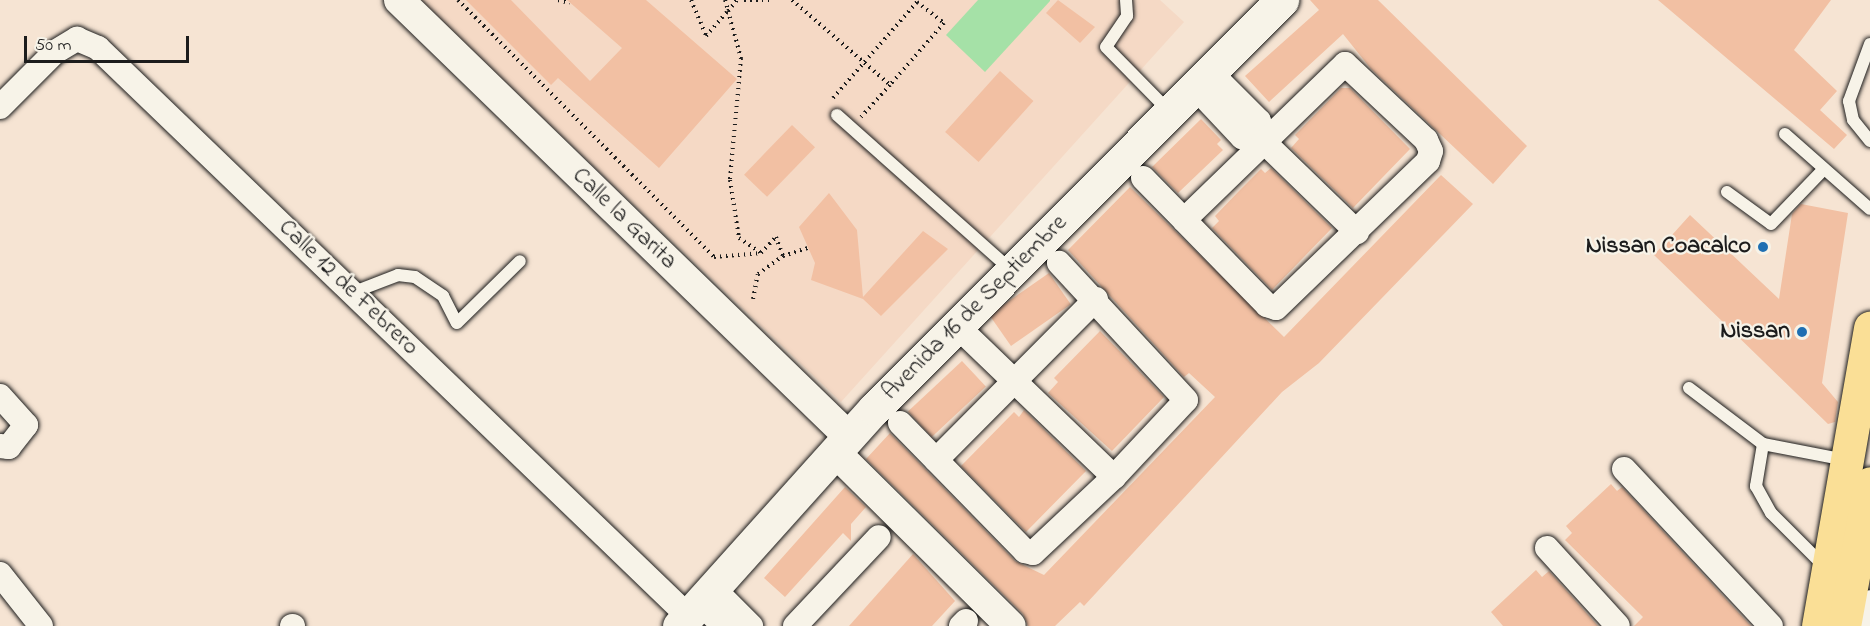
<!DOCTYPE html>
<html>
<head>
<meta charset="utf-8">
<style>
	body { margin:0 }
	#map { position:relative; width:1870px; height:626px; overflow:hidden; background:#f6e4d3; font-family:"Indie Flower",sans-serif }
	div>[style] { position:absolute }
	.built>* { inset:0; background:#f5d9c5 }
	.green>* { inset:0; background:#a5e1a7 }
	.building>* { inset:0; background:#f2c0a3; transform-origin:0 0 }
	.path>* { height:4px; margin-top:-2px; transform-origin:0; background:repeating-linear-gradient(90deg,#1c1c1c 0 1.5px,transparent 0 6px) }
	.roads { filter:drop-shadow(0 0 2px #1c1c1c) drop-shadow(0 0 2px #1c1c1c) }
	.service>* { height:12px; margin:-6px; padding:0 6px; transform-origin:6px; border-radius:6px; background:#f7f3e8 }
	.minor>* { height:24px; margin:-12px; padding:0 12px; transform-origin:12px; border-radius:12px; background:#f7f3e8 }
	.tertiary>* { height:30px; margin:-15px; padding:0 15px; transform-origin:15px; border-radius:15px; background:#f7f3e8 }
	.secondary>* { height:33px; margin:-16.5px; padding:0 16.5px; transform-origin:16.5px; border-radius:16.5px; background:#f7f3e8 }
	.primary>* { height:33px; margin:-16.5px; padding:0 16.5px; transform-origin:16.5px; border-radius:16.5px; background:#fadf96 }
	.dots>* { width:16px; height:16px; translate:-50% -50%; box-sizing:border-box; border:3px solid #f7f3e8; border-radius:50% }
	span { translate:-50% -50%; white-space:nowrap; text-align:center; line-height:1.15; -webkit-text-stroke:4.5px #f7f3e8; paint-order:stroke }
	.street-label { font-size:24px; color:#1c1c1c }
	.poi-label { font-size:24px; color:#1c1c1c; font-weight:700 }
	.right { translate:-100% -50%; text-align:right }
	.scale { position:absolute; left:24px; top:36px; width:165px; height:27px; box-sizing:border-box; border:3px solid #1c1c1c; border-top:0; padding-left:8px; font-size:18px; line-height:21px; white-space:nowrap; color:#1c1c1c; -webkit-text-stroke:4px #f7f3e8; paint-order:stroke }
</style>
</head>
<body>
<div id="map">
	<div class="built">
		<div style="clip-path:polygon(419px 0,1160px 0,1184px 22px,841px 402px)"></div>
	</div>
	<div class="green">
		<div style="clip-path:polygon(978px 0,1050px 0,1050px 1px,985px 72px,946px 35px)"></div>
	</div>
	<div class="building">
		<div style="clip-path:polygon(466px 0,511px 0,590px 81px,622px 48px,567px 0,646px 0,737px 79px,659px 168px,558px 78px,551px 85px)"></div>
		<div style="clip-path:polygon(1058px 0,1095px 27px,1080px 43px,1046px 13px)"></div>
		<div style="clip-path:polygon(1310px 0,1378px 0,1527px 146px,1493px 184px,1371px 69px,1343px 34px,1269px 102px,1245px 76px,1319px 10px)"></div>
		<div style="clip-path:polygon(1658px 0,1831px 0,1794px 50px,1837px 91px,1820px 110px,1847px 135px,1834px 149px)"></div>
		<div style="left:1000px;top:71px;width:45px;height:82px;rotate:42deg"></div>
		<div style="clip-path:polygon(1341px 88px,1350px 88px,1410px 149px,1353px 208px,1291px 148px,1299px 139px,1295px 135px)"></div>
		<div style="clip-path:polygon(1201px 119px,1221px 140px,1217px 144px,1223px 150px,1178px 193px,1152px 167px)"></div>
		<div style="left:792px;top:125px;width:32px;height:69px;rotate:44deg"></div>
		<div style="clip-path:polygon(1271px 168px,1332px 228px,1272px 290px,1212px 228px,1219px 221px,1215px 216px,1240px 190px,1261px 169px,1265px 173px)"></div>
		<div style="clip-path:polygon(1441px 175px,1473px 204px,1319px 363px,1282px 392px,1084px 606px,1080px 602px,1055px 626px,1028px 626px,1023px 614px,866px 459px,890px 433px,1015px 561px,1044px 575px,1215px 397px,1189px 373px,1184px 377px,1068px 250px,1130px 187px,1284px 337px)"></div>
		<div style="clip-path:polygon(829px 193px,857px 230px,863px 297px,923px 231px,948px 249px,881px 316px,863px 299px,811px 280px,815px 263px,799px 227px)"></div>
		<div style="clip-path:polygon(1801px 204px,1848px 213px,1822px 383px,1838px 402px,1835px 422px,1828px 424px,1654px 255px,1690px 215px,1779px 299px,1792px 214px)"></div>
		<div style="left:1049px;top:273px;width:38px;height:73px;rotate:55deg"></div>
		<div style="clip-path:polygon(1100px 331px,1164px 397px,1112px 451px,1048px 393px,1058px 382px,1054px 378px)"></div>
		<div style="left:962px;top:361px;width:35px;height:74px;rotate:47deg"></div>
		<div style="clip-path:polygon(1024px 410px,1086px 471px,1026px 532px,961px 466px,1014px 412px,1019px 417px)"></div>
		<div style="clip-path:polygon(1611px 484px,1617px 491px,1622px 487px,1751px 626px,1634px 626px,1643px 617px,1565px 540px,1572px 533px,1566px 526px)"></div>
		<div style="clip-path:polygon(845px 487px,866px 507px,851px 524px,851px 541px,843px 533px,785px 597px,764px 578px)"></div>
		<div style="clip-path:polygon(913px 554px,955px 601px,932px 626px,849px 626px)"></div>
		<div style="clip-path:polygon(1536px 570px,1542px 577px,1549px 571px,1598px 626px,1503px 626px,1491px 612px)"></div>
	</div>
	<div class="path">
		<div style="left:458px;top:0;width:363px;rotate:45.1deg"></div>
		<div style="left:714px;top:257px;width:47px;rotate:-4.9deg"></div>
		<div style="left:558px;top:0;width:12px;rotate:14deg"></div>
		<div style="left:691px;top:0;width:39px;rotate:67deg"></div>
		<div style="left:706px;top:36px;width:33px;rotate:-49deg"></div>
		<div style="left:728px;top:11px;width:49px;rotate:74.5deg"></div>
		<div style="left:741px;top:58px;width:122px;rotate:95.2deg"></div>
		<div style="left:730px;top:180px;width:59px;rotate:81.2deg"></div>
		<div style="left:739px;top:238px;width:27px;rotate:34deg"></div>
		<div style="left:761px;top:253px;width:22px;rotate:-47deg"></div>
		<div style="left:776px;top:237px;width:20px;rotate:70deg"></div>
		<div style="left:725px;top:0;width:10px;rotate:73deg"></div>
		<div style="left:744px;top:0;width:25px"></div>
		<div style="left:792px;top:0;width:130px;rotate:40.9deg"></div>
		<div style="left:890px;top:85px;width:43px;rotate:132.2deg"></div>
		<div style="left:728px;top:11px;width:14px;rotate:-51deg"></div>
		<div style="left:833px;top:98px;width:128px;rotate:-48.8deg"></div>
		<div style="left:917px;top:2px;width:34px;rotate:38deg"></div>
		<div style="left:944px;top:23px;width:82px;rotate:131.1deg"></div>
		<div style="left:753px;top:299px;width:25px;rotate:-79deg"></div>
		<div style="left:758px;top:274px;width:31px;rotate:-36deg"></div>
		<div style="left:783px;top:256px;width:28px;rotate:-18deg"></div>
	</div>
	<div class="roads">
		<div class="service">
			<div style="left:1126px;top:0;width:16px;rotate:86deg"></div>
			<div style="left:1127px;top:16px;width:37px;rotate:124deg"></div>
			<div style="left:1106px;top:47px;width:90px;rotate:45.5deg"></div>
			<div style="left:1870px;top:44px;width:61px;rotate:110.2deg"></div>
			<div style="left:1849px;top:101px;width:19px;rotate:78deg"></div>
			<div style="left:1853px;top:120px;width:27px;rotate:51deg"></div>
			<div style="left:837px;top:115px;width:233px;rotate:41.7deg"></div>
			<div style="left:1785px;top:134px;width:113px;rotate:41.4deg"></div>
			<div style="left:1727px;top:192px;width:54px;rotate:36deg"></div>
			<div style="left:1771px;top:224px;width:76px;rotate:-46.1deg"></div>
			<div style="left:354px;top:292px;width:47px;rotate:-21.1deg"></div>
			<div style="left:398px;top:275px;width:17px;rotate:7deg"></div>
			<div style="left:415px;top:277px;width:34px;rotate:34deg"></div>
			<div style="left:443px;top:296px;width:30px;rotate:63deg"></div>
			<div style="left:457px;top:323px;width:88px;rotate:-44.5deg"></div>
			<div style="left:1689px;top:388px;width:93px;rotate:37.1deg"></div>
			<div style="left:1763px;top:444px;width:85px;rotate:10.9deg"></div>
			<div style="left:1763px;top:444px;width:43px;rotate:99.5deg"></div>
			<div style="left:1756px;top:486px;width:31px;rotate:61deg"></div>
			<div style="left:1771px;top:513px;width:75px;rotate:45deg"></div>
			<div style="left:1865px;top:626px;width:30px;rotate:-81deg"></div>
		</div>
		<div class="minor">
			<div style="left:1210px;top:72px;width:69px;rotate:45deg"></div>
			<div style="left:1259px;top:121px;width:20px;rotate:79deg"></div>
			<div style="left:1195px;top:87px;width:69px;rotate:46.8deg"></div>
			<div style="left:1242px;top:137px;width:21px;rotate:11deg"></div>
			<div style="left:1263px;top:141px;width:131px;rotate:44.1deg"></div>
			<div style="left:0;top:107px;width:78px;rotate:-45deg"></div>
			<div style="left:55px;top:52px;width:26px;rotate:-31deg"></div>
			<div style="left:77px;top:39px;width:23px;rotate:23deg"></div>
			<div style="left:98px;top:48px;width:819px;rotate:43.91deg"></div>
			<div style="left:1143px;top:178px;width:59px;rotate:45.7deg"></div>
			<div style="left:1184px;top:220px;width:119px;rotate:45.7deg"></div>
			<div style="left:1267px;top:305px;width:9px;rotate:18deg"></div>
			<div style="left:1276px;top:308px;width:211px;rotate:-44deg"></div>
			<div style="left:1428px;top:161px;width:10px;rotate:-73deg"></div>
			<div style="left:1431px;top:151px;width:12px;rotate:-114deg"></div>
			<div style="left:1426px;top:140px;width:111px;rotate:-136.8deg"></div>
			<div style="left:1345px;top:64px;width:224px;rotate:135.9deg"></div>
			<div style="left:957px;top:326px;width:218px;rotate:43.9deg"></div>
			<div style="left:0;top:396px;width:39px;rotate:48deg"></div>
			<div style="left:26px;top:425px;width:28px;rotate:128deg"></div>
			<div style="left:9px;top:447px;width:9px;rotate:-174deg"></div>
			<div style="left:900px;top:423px;width:179px;rotate:45.7deg"></div>
			<div style="left:1025px;top:551px;width:8px;rotate:14deg"></div>
			<div style="left:1033px;top:553px;width:111px;rotate:-43.2deg"></div>
			<div style="left:1114px;top:477px;width:105px;rotate:-46.9deg"></div>
			<div style="left:1186px;top:400px;width:187px;rotate:-132.8deg"></div>
			<div style="left:936px;top:460px;width:227px;rotate:-45.2deg"></div>
			<div style="left:1624px;top:469px;width:215px;rotate:46.9deg"></div>
			<div style="left:1547px;top:548px;width:105px;rotate:47.7deg"></div>
			<div style="left:0;top:574px;width:66px;rotate:51.7deg"></div>
			<div style="left:713px;top:588px;width:54px;rotate:45deg"></div>
			<div style="left:700px;top:603px;width:33px;rotate:44deg"></div>
			<div style="left:292px;top:626px;width:1px"></div>
			<div style="left:795px;top:626px;width:122px;rotate:-46.7deg"></div>
			<div style="left:961px;top:626px;width:7px;rotate:-45deg"></div>
		</div>
		<div class="tertiary">
			<div style="left:399px;top:0;width:627px;rotate:44.16deg"></div>
			<div style="left:835px;top:452px;width:247px;rotate:44.7deg"></div>
		</div>
		<div class="secondary">
			<div style="left:679px;top:626px;width:292px;rotate:-48.1deg"></div>
			<div style="left:874px;top:409px;width:578px;rotate:-45.07deg"></div>
		</div>
		<div class="primary">
			<div style="left:1818px;top:626px;width:303px;rotate:-80.1deg"></div>
			<div style="left:1844px;top:626px;width:145px;rotate:-79.7deg"></div>
		</div>
	</div>
	<div class="dots">
		<div style="left:1763px;top:247px;background:#1f6fb2"></div>
		<div style="left:1802px;top:332px;background:#1f6fb2"></div>
	</div>
	<div class="street-label">
		<span style="left:624px;top:219px;rotate:44deg">Calle la Garita</span>
		<span style="left:348px;top:288px;rotate:44deg">Calle 12 de Febrero</span>
		<span style="left:975px;top:308px;rotate:-45deg">Avenida 16 de Septiembre</span>
	</div>
	<div class="poi-label">
		<span class="right" style="left:1751px;top:247px">Nissan Coacalco</span>
		<span class="right" style="left:1790px;top:332px">Nissan</span>
	</div>
	<div class="scale">50 m</div>
</div>
</body>
</html>
